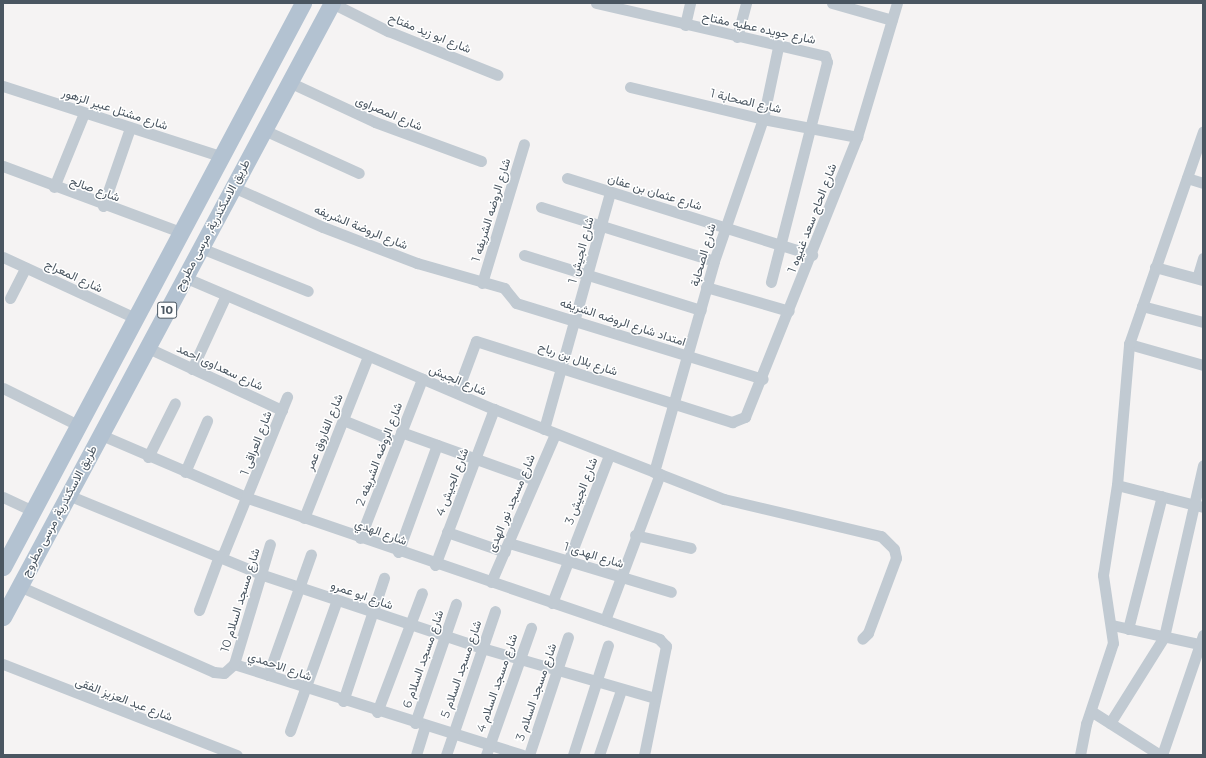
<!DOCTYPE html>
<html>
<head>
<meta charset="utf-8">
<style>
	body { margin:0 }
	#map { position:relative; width:1206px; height:758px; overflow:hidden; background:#f5f3f3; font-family:Montserrat,Vazirmatn,sans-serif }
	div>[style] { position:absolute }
	.street>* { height:11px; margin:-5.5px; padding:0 5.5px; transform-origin:5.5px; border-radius:5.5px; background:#c1cad2 }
	.primary>* { height:17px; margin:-8.5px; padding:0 8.5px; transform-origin:8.5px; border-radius:8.5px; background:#b3c2d1 }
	span { translate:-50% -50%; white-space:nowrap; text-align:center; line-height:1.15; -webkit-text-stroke:3px #fff; paint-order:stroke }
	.shield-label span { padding:1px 3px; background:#fff; border:1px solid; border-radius:3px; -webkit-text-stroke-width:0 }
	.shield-label { font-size:11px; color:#4a5661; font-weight:700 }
	.street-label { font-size:12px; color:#4a5661 }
	.frame { position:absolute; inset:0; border:4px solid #4a5661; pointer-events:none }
</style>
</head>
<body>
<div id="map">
	<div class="street">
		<div style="left:332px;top:3px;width:63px;rotate:26.6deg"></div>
		<div style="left:388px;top:31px;width:118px;rotate:21.8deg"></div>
		<div style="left:596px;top:3px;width:235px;rotate:13deg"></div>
		<div style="left:825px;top:56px;width:6px;rotate:72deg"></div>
		<div style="left:827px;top:62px;width:227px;rotate:104.3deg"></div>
		<div style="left:832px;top:3px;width:62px;rotate:15.8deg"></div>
		<div style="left:685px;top:25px;width:23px;rotate:-77deg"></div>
		<div style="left:737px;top:37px;width:35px;rotate:-75deg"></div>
		<div style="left:289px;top:82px;width:95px;rotate:24.9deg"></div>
		<div style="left:375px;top:122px;width:113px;rotate:20.2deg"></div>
		<div style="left:3px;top:86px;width:228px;rotate:17.9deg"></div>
		<div style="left:630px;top:87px;width:137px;rotate:13.5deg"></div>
		<div style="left:763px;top:119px;width:96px;rotate:10.8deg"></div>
		<div style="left:264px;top:130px;width:104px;rotate:24.4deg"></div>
		<div style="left:3px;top:166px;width:189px;rotate:20.4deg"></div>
		<div style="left:567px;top:178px;width:257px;rotate:17.4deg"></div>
		<div style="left:1187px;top:178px;width:17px;rotate:17deg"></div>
		<div style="left:54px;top:187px;width:80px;rotate:-67.9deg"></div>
		<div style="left:233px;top:187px;width:98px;rotate:24deg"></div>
		<div style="left:323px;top:227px;width:101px;rotate:21deg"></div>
		<div style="left:417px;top:263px;width:91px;rotate:16deg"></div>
		<div style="left:504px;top:288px;width:19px;rotate:51deg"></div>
		<div style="left:516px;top:303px;width:258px;rotate:17.1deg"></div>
		<div style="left:103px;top:206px;width:83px;rotate:-70.9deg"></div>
		<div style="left:541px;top:207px;width:181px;rotate:17.3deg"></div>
		<div style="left:201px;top:248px;width:115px;rotate:21.9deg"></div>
		<div style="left:524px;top:255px;width:185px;rotate:17.3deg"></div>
		<div style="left:3px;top:257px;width:145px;rotate:24.8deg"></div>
		<div style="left:1155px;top:267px;width:50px;rotate:15.2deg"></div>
		<div style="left:184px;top:277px;width:337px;rotate:23.1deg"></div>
		<div style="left:494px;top:409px;width:247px;rotate:21.4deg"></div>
		<div style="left:724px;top:499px;width:161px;rotate:13.3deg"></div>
		<div style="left:881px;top:536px;width:18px;rotate:45deg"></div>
		<div style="left:894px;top:549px;width:9px;rotate:77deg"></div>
		<div style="left:896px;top:558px;width:80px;rotate:110.5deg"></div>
		<div style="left:868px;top:633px;width:8px;rotate:135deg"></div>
		<div style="left:1197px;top:278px;width:21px;rotate:-73deg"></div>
		<div style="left:482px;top:283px;width:145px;rotate:-73.2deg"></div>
		<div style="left:706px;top:287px;width:86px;rotate:16.1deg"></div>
		<div style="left:10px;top:298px;width:34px;rotate:-63deg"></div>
		<div style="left:1142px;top:306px;width:63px;rotate:14.7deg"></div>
		<div style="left:1129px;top:344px;width:77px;rotate:15.8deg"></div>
		<div style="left:146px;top:347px;width:150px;rotate:24.9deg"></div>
		<div style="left:192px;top:369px;width:81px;rotate:-65.3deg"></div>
		<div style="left:3px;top:388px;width:84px;rotate:26.3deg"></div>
		<div style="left:457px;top:392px;width:54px;rotate:-69.6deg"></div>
		<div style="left:476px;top:341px;width:269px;rotate:17.6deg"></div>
		<div style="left:732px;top:422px;width:14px;rotate:-21deg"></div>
		<div style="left:745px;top:417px;width:302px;rotate:-68.2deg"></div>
		<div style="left:857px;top:137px;width:140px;rotate:-73.4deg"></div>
		<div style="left:343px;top:420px;width:58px;rotate:22.2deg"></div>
		<div style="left:544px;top:429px;width:245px;rotate:-74.4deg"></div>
		<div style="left:401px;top:432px;width:142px;rotate:19.7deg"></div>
		<div style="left:99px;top:434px;width:162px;rotate:23.2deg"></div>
		<div style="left:248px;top:498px;width:435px;rotate:18.9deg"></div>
		<div style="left:659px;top:639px;width:10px;rotate:45deg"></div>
		<div style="left:666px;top:646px;width:111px;rotate:101.4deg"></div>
		<div style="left:148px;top:457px;width:60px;rotate:-63.4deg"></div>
		<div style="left:185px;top:472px;width:56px;rotate:-66.7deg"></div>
		<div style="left:654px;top:472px;width:219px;rotate:-74.1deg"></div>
		<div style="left:714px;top:261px;width:150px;rotate:-71deg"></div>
		<div style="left:763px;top:119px;width:74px;rotate:-78.2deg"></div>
		<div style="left:1117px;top:485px;width:89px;rotate:14.3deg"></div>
		<div style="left:68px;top:495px;width:211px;rotate:22.3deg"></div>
		<div style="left:263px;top:575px;width:231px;rotate:18.4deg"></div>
		<div style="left:482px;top:648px;width:180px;rotate:16.1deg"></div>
		<div style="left:3px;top:497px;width:33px;rotate:25deg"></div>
		<div style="left:304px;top:518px;width:174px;rotate:-68.4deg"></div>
		<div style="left:447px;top:532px;width:61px;rotate:19deg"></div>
		<div style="left:635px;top:535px;width:57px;rotate:13.1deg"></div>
		<div style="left:360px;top:538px;width:171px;rotate:-68.7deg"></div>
		<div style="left:509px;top:543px;width:169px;rotate:16.8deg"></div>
		<div style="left:398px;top:552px;width:114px;rotate:-70deg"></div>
		<div style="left:222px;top:557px;width:173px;rotate:-67.9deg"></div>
		<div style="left:435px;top:565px;width:167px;rotate:-69.3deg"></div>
		<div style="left:491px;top:582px;width:161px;rotate:-66.6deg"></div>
		<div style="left:19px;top:586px;width:213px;rotate:23.8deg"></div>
		<div style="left:214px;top:672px;width:10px;rotate:6deg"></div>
		<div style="left:224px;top:673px;width:13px;rotate:-42deg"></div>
		<div style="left:234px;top:664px;width:302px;rotate:17.5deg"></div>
		<div style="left:552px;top:603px;width:159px;rotate:-68.9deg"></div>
		<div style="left:199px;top:610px;width:58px;rotate:-69.7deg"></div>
		<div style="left:605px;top:620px;width:156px;rotate:-69.4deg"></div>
		<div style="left:1112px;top:625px;width:93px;rotate:12.4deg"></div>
		<div style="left:1128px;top:629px;width:137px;rotate:-75.7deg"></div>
		<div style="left:3px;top:664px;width:251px;rotate:21.3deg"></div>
		<div style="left:234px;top:664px;width:125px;rotate:-73.3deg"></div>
		<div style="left:268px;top:675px;width:128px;rotate:-70.4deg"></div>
		<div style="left:343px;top:701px;width:130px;rotate:-71.6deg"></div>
		<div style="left:1091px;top:711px;width:82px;rotate:32.5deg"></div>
		<div style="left:377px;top:712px;width:127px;rotate:-69.3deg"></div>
		<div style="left:415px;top:723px;width:126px;rotate:-71deg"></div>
		<div style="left:1110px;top:723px;width:102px;rotate:-57.9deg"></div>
		<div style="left:1164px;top:637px;width:176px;rotate:-77.2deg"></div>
		<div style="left:290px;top:731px;width:139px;rotate:-70.3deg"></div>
		<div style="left:416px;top:755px;width:30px;rotate:-73deg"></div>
		<div style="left:446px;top:755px;width:152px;rotate:-71.2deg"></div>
		<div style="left:486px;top:755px;width:135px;rotate:-70.5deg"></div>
		<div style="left:529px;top:755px;width:124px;rotate:-71.7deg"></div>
		<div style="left:573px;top:755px;width:115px;rotate:-72.3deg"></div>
		<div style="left:599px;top:755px;width:69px;rotate:-71.3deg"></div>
		<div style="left:1080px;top:755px;width:32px;rotate:-79deg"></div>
		<div style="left:1086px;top:724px;width:85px;rotate:-71.6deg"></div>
		<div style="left:1113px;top:643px;width:69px;rotate:-98.4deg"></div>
		<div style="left:1103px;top:575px;width:91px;rotate:-81.2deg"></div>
		<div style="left:1117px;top:485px;width:142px;rotate:-85.1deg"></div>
		<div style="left:1129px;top:344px;width:225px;rotate:-70.8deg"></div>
		<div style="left:1162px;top:755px;width:127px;rotate:-71.1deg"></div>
	</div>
	<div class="primary">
		<div style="left:3px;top:567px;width:639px;rotate:-61.99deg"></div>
		<div style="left:3px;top:617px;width:697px;rotate:-61.82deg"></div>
	</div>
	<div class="shield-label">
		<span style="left:167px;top:310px">10</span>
	</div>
	<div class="street-label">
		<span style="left:759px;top:28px;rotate:12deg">شارع جويده عطيه مفتاح</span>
		<span style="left:430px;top:33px;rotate:22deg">شارع ابو زيد مفتاح</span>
		<span style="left:746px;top:101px;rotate:13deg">شارع الصحابة 1</span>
		<span style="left:115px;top:109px;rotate:18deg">شارع مشتل عبير الزهور</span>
		<span style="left:389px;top:113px;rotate:23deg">شارع المصراوى</span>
		<span style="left:95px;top:189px;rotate:20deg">شارع صالح</span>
		<span style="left:655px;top:192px;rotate:17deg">شارع عثمان بن عفان</span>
		<span style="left:491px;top:210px;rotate:-73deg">شارع الروضه الشريفه 1</span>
		<span style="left:812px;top:218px;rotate:-69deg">شارع الحاج سعد غنيوه 1</span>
		<span style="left:212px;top:225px;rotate:-62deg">طريق الاسكندرية, مرسى مطروح</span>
		<span style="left:361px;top:227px;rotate:22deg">شارع الروضة الشريفه</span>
		<span style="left:581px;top:250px;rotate:-75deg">شارع الجيش 1</span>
		<span style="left:703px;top:255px;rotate:-74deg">شارع الصحابة</span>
		<span style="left:74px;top:276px;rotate:25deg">شارع المعراج</span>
		<span style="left:623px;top:322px;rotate:18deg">امتداد شارع الروضه الشريفه</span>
		<span style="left:578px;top:359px;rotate:18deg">شارع بلال بن رباح</span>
		<span style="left:220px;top:367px;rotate:25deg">شارع سعداوى احمد</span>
		<span style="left:458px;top:380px;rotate:23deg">شارع الجيش</span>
		<span style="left:324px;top:432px;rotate:-68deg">شارع الفاروق عمر</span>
		<span style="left:256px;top:443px;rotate:-69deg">شارع العراقى 1</span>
		<span style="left:379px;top:454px;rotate:-69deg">شارع الروضه الشريفه 2</span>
		<span style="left:452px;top:482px;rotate:-69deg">شارع الجيش 4</span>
		<span style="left:581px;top:491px;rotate:-69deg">شارع الجيش 3</span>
		<span style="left:511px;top:503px;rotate:-67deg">شارع مسجد نور الهدى</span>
		<span style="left:59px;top:511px;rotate:-62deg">طريق الاسكندرية, مرسى مطروح</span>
		<span style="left:381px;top:532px;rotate:20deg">شارع الهدي</span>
		<span style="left:594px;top:555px;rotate:17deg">شارع الهدى 1</span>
		<span style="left:362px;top:595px;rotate:19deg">شارع ابو عمرو</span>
		<span style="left:240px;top:600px;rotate:-73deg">شارع مسجد السلام 10</span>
		<span style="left:423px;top:659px;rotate:-71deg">شارع مسجد السلام 6</span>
		<span style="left:280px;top:666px;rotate:19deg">شارع الاحمدي</span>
		<span style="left:461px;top:669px;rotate:-71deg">شارع مسجد السلام 5</span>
		<span style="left:497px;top:683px;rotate:-71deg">شارع مسجد السلام 4</span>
		<span style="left:536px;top:692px;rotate:-71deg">شارع مسجد السلام 3</span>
		<span style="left:124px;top:699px;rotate:21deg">شارع عبد العزيز الفقى</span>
	</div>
	<div class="frame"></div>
</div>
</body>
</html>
